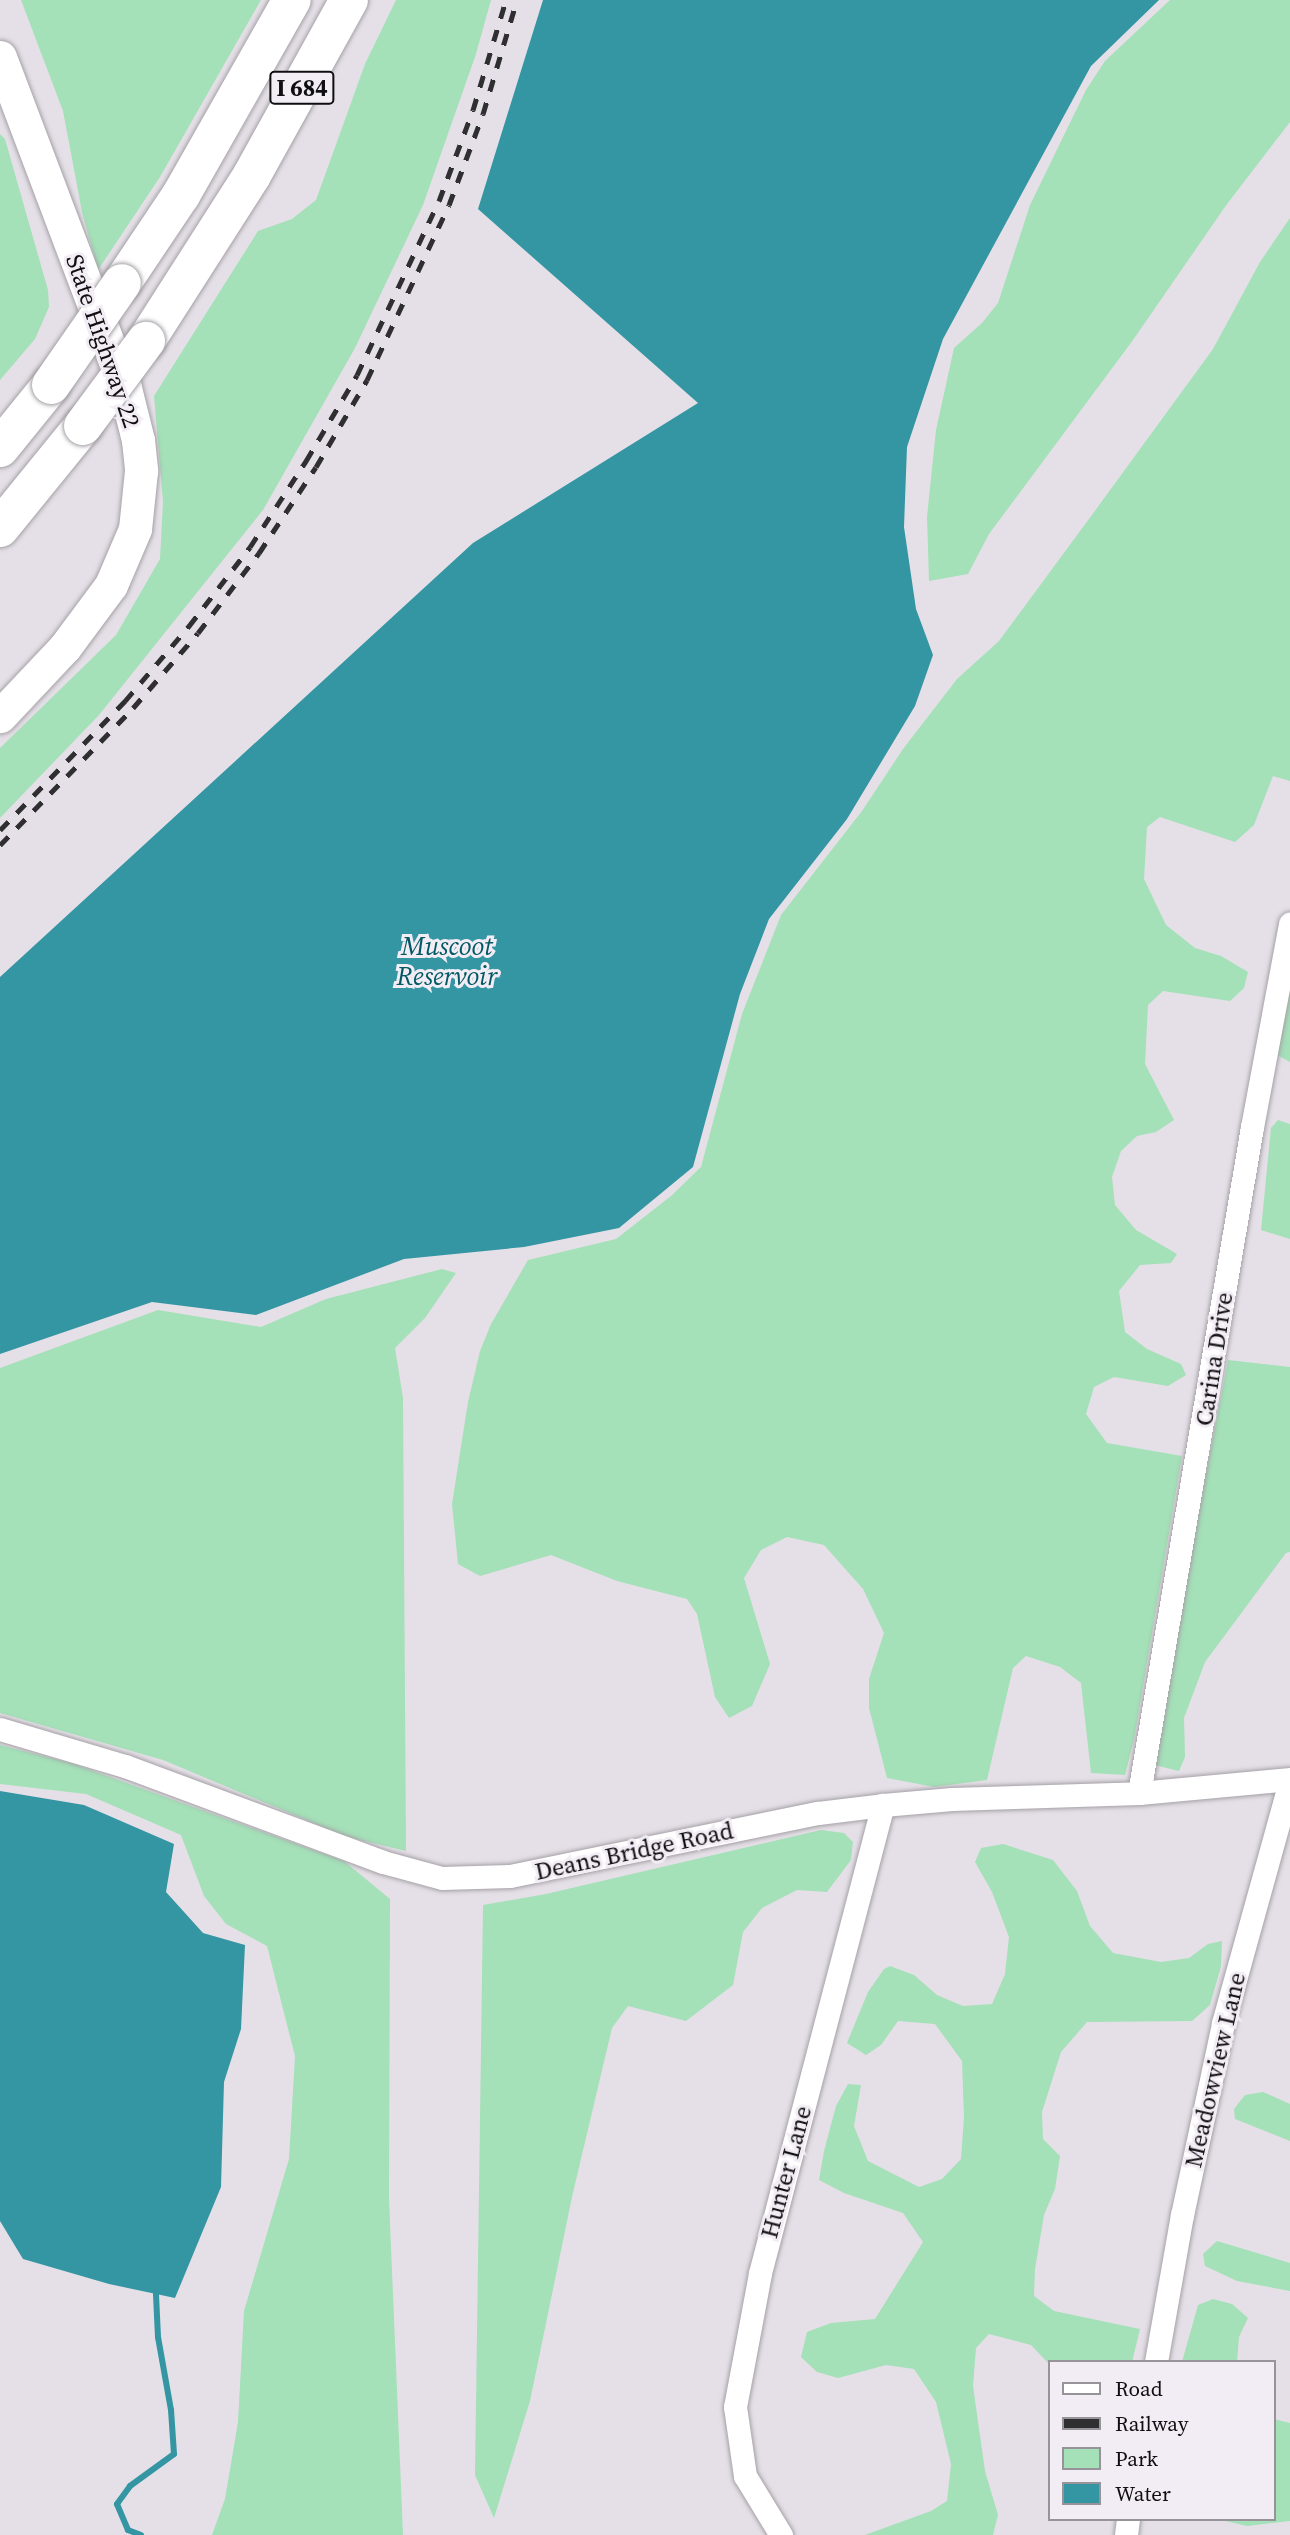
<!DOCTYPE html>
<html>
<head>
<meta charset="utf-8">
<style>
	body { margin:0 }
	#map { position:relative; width:1290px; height:2535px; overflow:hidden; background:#e5e0e7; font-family:"Source Serif 4",serif }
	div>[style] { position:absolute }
	.green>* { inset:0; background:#a4e0b8 }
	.water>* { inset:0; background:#3495a3 }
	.stream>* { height:6px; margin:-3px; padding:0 3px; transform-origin:3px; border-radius:3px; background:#3495a3 }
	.roads { filter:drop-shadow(0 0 2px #a5a1a7) drop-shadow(0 0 2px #a5a1a7) }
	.minor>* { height:23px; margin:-11.5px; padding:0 11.5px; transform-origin:11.5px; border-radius:11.5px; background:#fff }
	.secondary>* { height:33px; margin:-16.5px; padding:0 16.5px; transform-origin:16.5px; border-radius:16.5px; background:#fff }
	.motorway>* { height:38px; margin:-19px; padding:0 19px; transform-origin:19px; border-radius:19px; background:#fff }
	.rail>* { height:5px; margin-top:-2.5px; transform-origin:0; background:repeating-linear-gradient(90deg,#2f2e31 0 12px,transparent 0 24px) }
	.bridges { filter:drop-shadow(0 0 2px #a5a1a7) drop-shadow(0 0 2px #a5a1a7) }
	.motorway-bridge>* { height:38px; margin:-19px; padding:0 19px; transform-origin:19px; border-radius:19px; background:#fff }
	span { translate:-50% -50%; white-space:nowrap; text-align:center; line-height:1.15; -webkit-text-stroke:6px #f2edf5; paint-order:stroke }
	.shield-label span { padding:2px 5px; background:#f2edf5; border:2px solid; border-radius:5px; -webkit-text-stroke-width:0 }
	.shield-label { font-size:23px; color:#0f0e10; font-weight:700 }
	.street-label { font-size:24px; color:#0f0e10 }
	.water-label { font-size:26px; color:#035963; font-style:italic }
	.legend { position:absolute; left:1048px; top:2360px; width:228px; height:161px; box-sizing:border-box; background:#f2edf5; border:2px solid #979499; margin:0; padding:9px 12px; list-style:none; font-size:21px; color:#0f0e10 }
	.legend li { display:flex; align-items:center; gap:14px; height:35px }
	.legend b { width:35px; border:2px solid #979499 }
</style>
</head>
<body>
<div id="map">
	<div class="green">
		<div style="clip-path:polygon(21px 0,261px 0,160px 177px,98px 270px,82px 212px,63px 111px)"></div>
		<div style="clip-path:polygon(396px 0,491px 0,476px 54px,423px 205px,355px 348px,263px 510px,99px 715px,0 818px,0 748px,116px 635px,160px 559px,163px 501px,154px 396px,258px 231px,292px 219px,316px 200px,365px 64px)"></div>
		<div style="clip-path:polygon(1170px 0,1290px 0,1290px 122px,1227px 204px,1133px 340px,989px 534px,968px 574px,929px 581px,927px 517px,936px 430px,954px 348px,982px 323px,998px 303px,1030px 205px,1086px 90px,1105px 61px)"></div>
		<div style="clip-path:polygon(0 134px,5px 139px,48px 290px,49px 307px,35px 339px,0 380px)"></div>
		<div style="clip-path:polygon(1290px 218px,1290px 781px,1273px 776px,1254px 825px,1235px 842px,1160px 817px,1147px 827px,1144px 879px,1166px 925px,1195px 948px,1221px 956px,1248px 972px,1244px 988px,1230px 1001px,1163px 991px,1148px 1005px,1145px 1064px,1174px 1120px,1156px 1132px,1137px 1136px,1121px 1151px,1112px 1177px,1115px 1205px,1136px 1230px,1177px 1254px,1171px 1263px,1140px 1265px,1119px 1291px,1125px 1332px,1147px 1349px,1181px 1364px,1186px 1375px,1168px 1386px,1114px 1377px,1094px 1387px,1086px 1414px,1107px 1443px,1182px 1456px,1134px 1740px,1125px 1775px,1091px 1773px,1081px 1683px,1060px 1667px,1026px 1656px,1013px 1668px,987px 1780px,934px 1787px,887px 1778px,869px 1708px,869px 1679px,884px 1633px,863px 1589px,824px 1545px,787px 1537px,761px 1550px,744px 1578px,770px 1664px,752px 1706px,729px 1718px,715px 1697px,697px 1614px,687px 1599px,617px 1581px,551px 1555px,480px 1576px,458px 1564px,452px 1504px,468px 1402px,480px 1351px,491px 1324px,528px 1260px,616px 1239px,671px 1196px,701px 1167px,742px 1014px,781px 915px,862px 811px,903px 749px,957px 679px,999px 641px,1097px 508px,1213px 349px,1260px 262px)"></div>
		<div style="clip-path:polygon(1290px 986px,1290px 1062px,1277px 1055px)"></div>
		<div style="clip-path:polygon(1278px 1120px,1290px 1124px,1290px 1239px,1261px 1230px,1271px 1128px)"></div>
		<div style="clip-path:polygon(442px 1269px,456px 1273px,425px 1318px,395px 1348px,403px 1398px,406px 1851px,347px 1837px,163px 1760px,0 1713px,0 1368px,158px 1310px,261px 1327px,326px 1299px)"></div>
		<div style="clip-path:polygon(1228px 1360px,1290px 1367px,1290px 1552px,1286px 1553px,1205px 1662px,1184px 1718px,1185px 1757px,1179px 1771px,1150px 1764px)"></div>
		<div style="clip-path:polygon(0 1745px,71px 1763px,344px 1861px,390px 1899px,389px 2199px,403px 2535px,212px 2535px,225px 2499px,238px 2422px,244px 2311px,289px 2159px,295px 2056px,267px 1946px,226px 1924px,204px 1896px,181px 1835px,86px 1794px,0 1784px)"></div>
		<div style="clip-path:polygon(821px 1830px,844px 1833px,853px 1842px,851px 1860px,827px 1892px,797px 1890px,762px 1908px,743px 1932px,733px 1985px,686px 2021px,628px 2006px,612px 2028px,572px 2197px,530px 2401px,494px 2518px,475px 2475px,483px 1905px,546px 1894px)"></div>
		<div style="clip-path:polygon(1003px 1844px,1053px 1860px,1077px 1891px,1090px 1926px,1113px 1953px,1161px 1962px,1189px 1958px,1208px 1944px,1222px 1941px,1221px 1966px,1210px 2005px,1192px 2021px,1087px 2022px,1061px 2052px,1042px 2112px,1043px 2139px,1060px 2156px,1055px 2189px,1044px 2215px,1035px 2269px,1034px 2296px,1054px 2311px,1140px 2329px,1132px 2362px,1050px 2362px,1050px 2365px,1031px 2345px,989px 2334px,976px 2348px,973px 2386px,985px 2471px,998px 2515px,993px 2535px,865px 2535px,931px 2511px,947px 2501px,951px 2464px,936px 2402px,914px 2369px,886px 2365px,838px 2378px,817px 2372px,801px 2357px,807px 2332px,831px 2323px,875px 2319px,923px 2242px,903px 2213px,844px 2193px,819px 2180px,824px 2151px,836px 2106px,848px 2084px,861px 2085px,854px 2126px,868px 2161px,919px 2187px,942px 2179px,961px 2159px,964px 2117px,962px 2061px,935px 2024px,898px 2021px,881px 2045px,866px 2055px,847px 2043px,868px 1992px,884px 1969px,890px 1966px,914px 1975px,937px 1995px,963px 2006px,992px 2004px,1005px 1974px,1009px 1937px,992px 1892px,975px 1862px,981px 1848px)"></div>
		<div style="clip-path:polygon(1263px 2092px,1290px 2104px,1290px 2141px,1235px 2119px,1234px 2109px,1245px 2095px)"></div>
		<div style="clip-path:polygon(1217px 2241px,1290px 2263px,1290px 2291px,1237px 2281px,1205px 2266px,1203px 2254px)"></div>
		<div style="clip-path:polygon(1213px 2299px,1232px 2304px,1248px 2318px,1239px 2337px,1237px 2362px,1182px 2362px,1198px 2305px)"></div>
		<div style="clip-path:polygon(1274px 2419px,1290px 2423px,1290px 2521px,1247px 2526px,1217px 2519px,1274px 2519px)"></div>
	</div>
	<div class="water">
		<div style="clip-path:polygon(543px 0,1159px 0,1091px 66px,943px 339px,907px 447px,904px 527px,916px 609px,933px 655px,915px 706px,847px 819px,769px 919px,740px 994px,693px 1167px,619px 1228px,524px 1247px,404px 1259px,256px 1315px,152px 1302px,0 1354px,0 977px,473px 543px,698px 403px,478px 209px)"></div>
		<div style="clip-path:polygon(0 1791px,84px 1805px,174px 1844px,166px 1892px,203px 1933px,245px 1945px,241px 2029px,224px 2082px,221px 2187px,175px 2298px,109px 2284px,23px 2259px,0 2221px)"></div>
	</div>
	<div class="stream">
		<div style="left:141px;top:2535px;width:14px;rotate:-159deg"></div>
		<div style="left:128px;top:2530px;width:28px;rotate:-113deg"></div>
		<div style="left:117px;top:2504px;width:22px;rotate:-54deg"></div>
		<div style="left:130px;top:2486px;width:54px;rotate:-36deg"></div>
		<div style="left:174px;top:2454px;width:44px;rotate:-93.9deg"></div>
		<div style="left:171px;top:2410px;width:74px;rotate:-100.1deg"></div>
		<div style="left:158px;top:2337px;width:43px;rotate:-92.7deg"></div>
	</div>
	<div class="roads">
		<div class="minor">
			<div style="left:0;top:1729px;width:130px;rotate:16.5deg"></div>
			<div style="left:125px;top:1766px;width:275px;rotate:20.4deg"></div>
			<div style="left:383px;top:1862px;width:61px;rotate:15.2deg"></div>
			<div style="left:442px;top:1878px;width:68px;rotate:-1.7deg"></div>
			<div style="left:510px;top:1876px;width:314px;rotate:-11.6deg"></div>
			<div style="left:818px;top:1813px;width:65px;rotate:-7deg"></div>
			<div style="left:883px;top:1805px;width:69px;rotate:-5deg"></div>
			<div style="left:952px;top:1799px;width:187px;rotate:-1.8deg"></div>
			<div style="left:1139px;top:1793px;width:152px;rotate:-5.3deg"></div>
			<div style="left:1139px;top:1793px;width:676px;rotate:-80.37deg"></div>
			<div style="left:1252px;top:1127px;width:207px;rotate:-79.4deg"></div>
			<div style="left:1156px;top:2362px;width:149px;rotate:-80deg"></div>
			<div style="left:1182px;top:2215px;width:196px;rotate:-77.9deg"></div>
			<div style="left:1223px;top:2023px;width:251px;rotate:-74.5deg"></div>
			<div style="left:781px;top:2535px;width:69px;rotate:-121.4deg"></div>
			<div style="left:745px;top:2476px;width:70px;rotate:-98.2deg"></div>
			<div style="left:735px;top:2407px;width:136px;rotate:-79.4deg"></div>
			<div style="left:760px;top:2273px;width:484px;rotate:-75.3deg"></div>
			<div style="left:1126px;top:2535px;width:16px;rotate:-83deg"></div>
		</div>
		<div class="secondary">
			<div style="left:0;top:57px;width:354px;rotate:69.3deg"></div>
			<div style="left:125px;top:388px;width:54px;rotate:76deg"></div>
			<div style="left:138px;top:440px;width:31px;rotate:84deg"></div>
			<div style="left:141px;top:471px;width:58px;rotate:95.9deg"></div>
			<div style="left:135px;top:529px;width:61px;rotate:113.2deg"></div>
			<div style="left:111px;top:585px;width:77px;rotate:126.6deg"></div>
			<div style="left:65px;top:647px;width:95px;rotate:133.3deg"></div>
		</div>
		<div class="motorway">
			<div style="left:122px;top:283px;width:106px;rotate:-56.2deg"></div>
			<div style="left:181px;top:195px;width:224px;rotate:-60.4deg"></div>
			<div style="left:146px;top:341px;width:197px;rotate:-57.4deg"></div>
			<div style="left:252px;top:175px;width:200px;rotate:-61deg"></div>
			<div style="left:0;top:448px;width:81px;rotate:-51deg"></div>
			<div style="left:0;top:528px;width:132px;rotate:-50.9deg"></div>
		</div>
	</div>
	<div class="rail">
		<div style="left:0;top:830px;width:180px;rotate:-45.9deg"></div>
		<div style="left:125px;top:701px;width:99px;rotate:-49.5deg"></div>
		<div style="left:189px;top:626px;width:100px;rotate:-52.3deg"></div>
		<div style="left:250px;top:547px;width:103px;rotate:-56.9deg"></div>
		<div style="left:306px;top:461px;width:100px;rotate:-59.3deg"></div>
		<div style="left:357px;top:375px;width:192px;rotate:-64.8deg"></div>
		<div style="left:439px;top:201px;width:97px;rotate:-69.5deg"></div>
		<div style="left:473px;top:110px;width:115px;rotate:-73.3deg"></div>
		<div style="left:0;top:845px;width:191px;rotate:-45.8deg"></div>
		<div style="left:133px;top:708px;width:99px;rotate:-49.1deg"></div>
		<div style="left:198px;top:633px;width:101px;rotate:-52.7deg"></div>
		<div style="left:259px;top:553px;width:103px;rotate:-56.5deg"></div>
		<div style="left:316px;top:467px;width:101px;rotate:-59.6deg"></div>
		<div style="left:367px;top:380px;width:193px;rotate:-64.9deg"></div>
		<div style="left:449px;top:205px;width:97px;rotate:-69.5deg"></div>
		<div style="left:483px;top:114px;width:119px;rotate:-73.4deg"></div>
	</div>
	<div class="bridges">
		<div class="motorway-bridge">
			<div style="left:51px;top:385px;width:124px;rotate:-55.2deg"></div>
			<div style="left:83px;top:426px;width:106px;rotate:-53.5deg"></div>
		</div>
	</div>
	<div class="shield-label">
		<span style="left:302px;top:88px">I 684</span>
	</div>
	<div class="street-label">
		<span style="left:103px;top:341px;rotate:71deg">State Highway 22</span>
		<span style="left:1214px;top:1359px;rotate:-81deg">Carina Drive</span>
		<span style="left:634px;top:1851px;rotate:-12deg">Deans Bridge Road</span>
		<span style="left:1215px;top:2070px;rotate:-77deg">Meadowview Lane</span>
		<span style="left:786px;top:2172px;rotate:-75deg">Hunter Lane</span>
	</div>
	<div class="water-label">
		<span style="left:447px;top:962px">Muscoot<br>Reservoir</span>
	</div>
	<ul class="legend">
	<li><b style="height:9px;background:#fff"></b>Road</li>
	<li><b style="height:9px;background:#2f2e31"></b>Railway</li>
	<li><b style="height:19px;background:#a4e0b8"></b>Park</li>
	<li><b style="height:19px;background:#3495a3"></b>Water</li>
	</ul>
</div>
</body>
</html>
